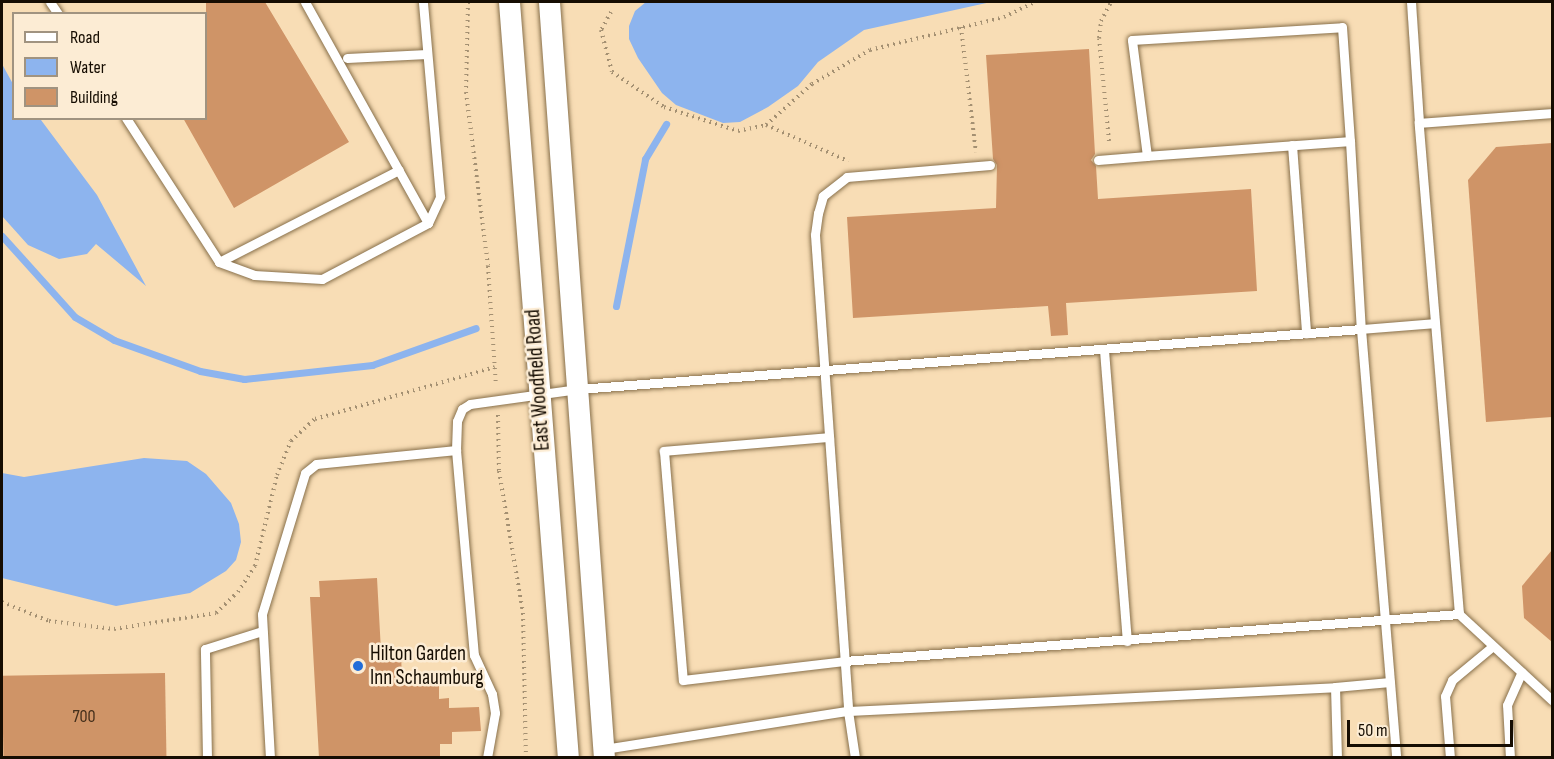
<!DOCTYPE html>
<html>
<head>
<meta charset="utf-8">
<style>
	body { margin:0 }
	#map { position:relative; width:1554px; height:759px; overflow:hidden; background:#f8ddb5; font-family:"Sofia Sans Condensed",sans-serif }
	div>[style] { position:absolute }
	.water>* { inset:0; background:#8db4ee }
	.stream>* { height:7px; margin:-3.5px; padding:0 3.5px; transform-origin:3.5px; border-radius:3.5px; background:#8db4ee }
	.building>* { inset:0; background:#cf9467; transform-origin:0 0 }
	.path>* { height:4px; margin-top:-2px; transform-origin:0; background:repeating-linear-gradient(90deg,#a49072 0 1.5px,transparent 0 6px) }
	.roads { filter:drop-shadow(0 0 2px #88704b) drop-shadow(0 0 2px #88704b) }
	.service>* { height:9px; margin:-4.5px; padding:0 4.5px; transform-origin:4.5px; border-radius:4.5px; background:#fff }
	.tertiary>* { height:21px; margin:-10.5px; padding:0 10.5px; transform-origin:10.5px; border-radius:10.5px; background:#fff }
	.dots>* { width:16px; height:16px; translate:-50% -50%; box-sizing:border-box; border:3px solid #fcecd4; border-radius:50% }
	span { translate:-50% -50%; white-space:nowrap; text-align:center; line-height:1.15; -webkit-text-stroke:5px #fcecd4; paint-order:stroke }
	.number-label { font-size:18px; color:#442f1b }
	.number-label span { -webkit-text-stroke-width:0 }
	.street-label { font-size:21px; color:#160d02 }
	.poi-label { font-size:21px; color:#160d02 }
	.left { translate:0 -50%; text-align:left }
	.frame { position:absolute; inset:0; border:3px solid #160d02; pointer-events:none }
	.legend { position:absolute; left:12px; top:12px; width:195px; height:108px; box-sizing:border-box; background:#fcecd4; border:2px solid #a09380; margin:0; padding:8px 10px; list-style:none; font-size:18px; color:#160d02 }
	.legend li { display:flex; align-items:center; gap:12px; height:30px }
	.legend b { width:30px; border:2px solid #a09380 }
	.scale { position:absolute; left:1347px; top:720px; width:166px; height:27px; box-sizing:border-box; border:3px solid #160d02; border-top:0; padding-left:8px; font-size:18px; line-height:21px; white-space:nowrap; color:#160d02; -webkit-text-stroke:4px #fcecd4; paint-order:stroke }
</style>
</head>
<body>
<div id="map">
	<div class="water">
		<div style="clip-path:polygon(646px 2px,991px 2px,864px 30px,818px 62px,798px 86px,768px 107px,740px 122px,723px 123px,676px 105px,662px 93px,638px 58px,629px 39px,629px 26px,635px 11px)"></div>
		<div style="clip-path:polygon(2px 64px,13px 84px,14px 118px,41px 120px,97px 195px,146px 286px,96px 244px,87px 254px,59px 259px,28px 245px,2px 216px)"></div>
		<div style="clip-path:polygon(144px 458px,187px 461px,206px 474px,231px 503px,239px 524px,241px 542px,236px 560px,226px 571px,190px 593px,116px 606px,2px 578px,2px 473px,24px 477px)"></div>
	</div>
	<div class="stream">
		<div style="left:2px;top:236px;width:109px;rotate:48deg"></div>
		<div style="left:75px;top:317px;width:45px;rotate:30.5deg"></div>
		<div style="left:114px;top:340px;width:91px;rotate:19.8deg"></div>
		<div style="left:200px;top:371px;width:45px;rotate:10.3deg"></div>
		<div style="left:244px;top:379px;width:129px;rotate:-6.2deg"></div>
		<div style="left:372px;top:365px;width:110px;rotate:-19.6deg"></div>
		<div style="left:616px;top:306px;width:150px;rotate:-78.8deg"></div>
		<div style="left:645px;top:159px;width:41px;rotate:-59deg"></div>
	</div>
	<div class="building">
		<div style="clip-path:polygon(206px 2px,265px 2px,349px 142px,234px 208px,183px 118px,206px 118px)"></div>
		<div style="clip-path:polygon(1089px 49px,1095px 154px,1091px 160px,1096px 166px,1098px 199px,1251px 189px,1257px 291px,1066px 303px,1068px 335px,1051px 336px,1048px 306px,853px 318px,847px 217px,996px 208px,997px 165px,993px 159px,986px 55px)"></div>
		<div style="clip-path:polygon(1552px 143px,1552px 417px,1486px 422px,1468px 180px,1496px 147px)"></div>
		<div style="clip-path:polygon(1552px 550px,1552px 642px,1524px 618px,1522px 586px)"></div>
		<div style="clip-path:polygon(377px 578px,381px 651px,401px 650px,402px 684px,439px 682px,439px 699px,449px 698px,449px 708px,479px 707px,481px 731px,452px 732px,452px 744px,440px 744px,440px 758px,319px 758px,310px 597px,320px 597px,319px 581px)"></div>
		<div style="left:165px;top:673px;width:85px;height:163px;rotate:89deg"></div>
	</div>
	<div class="path">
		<div style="left:468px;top:2px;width:90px;rotate:91.3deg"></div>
		<div style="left:466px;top:92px;width:175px;rotate:82.8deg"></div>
		<div style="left:488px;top:266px;width:120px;rotate:86.2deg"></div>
		<div style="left:611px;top:12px;width:21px;rotate:119deg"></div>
		<div style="left:601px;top:30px;width:43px;rotate:75.3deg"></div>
		<div style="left:612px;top:72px;width:63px;rotate:33.9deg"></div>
		<div style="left:664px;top:107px;width:78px;rotate:18deg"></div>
		<div style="left:738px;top:131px;width:29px;rotate:-12deg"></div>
		<div style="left:766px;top:125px;width:62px;rotate:-41.7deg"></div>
		<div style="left:812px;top:84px;width:67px;rotate:-30.4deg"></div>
		<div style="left:870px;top:50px;width:138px;rotate:-13.8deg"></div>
		<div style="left:1004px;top:17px;width:34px;rotate:-26deg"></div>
		<div style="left:961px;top:27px;width:126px;rotate:83.2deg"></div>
		<div style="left:766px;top:125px;width:90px;rotate:23.7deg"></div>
		<div style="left:1109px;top:141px;width:103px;rotate:-95.5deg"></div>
		<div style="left:1099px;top:38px;width:17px;rotate:-83deg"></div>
		<div style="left:1101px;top:21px;width:21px;rotate:-62deg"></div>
		<div style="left:498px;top:415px;width:56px;rotate:89deg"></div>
		<div style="left:499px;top:471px;width:144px;rotate:80.4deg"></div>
		<div style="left:523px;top:613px;width:145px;rotate:88.8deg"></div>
		<div style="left:2px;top:602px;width:51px;rotate:22deg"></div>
		<div style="left:49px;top:621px;width:65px;rotate:7deg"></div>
		<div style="left:114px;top:629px;width:103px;rotate:-8.9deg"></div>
		<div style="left:216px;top:613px;width:30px;rotate:-44deg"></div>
		<div style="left:238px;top:592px;width:31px;rotate:-57deg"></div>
		<div style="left:255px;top:566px;width:94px;rotate:-76.4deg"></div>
		<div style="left:277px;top:475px;width:37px;rotate:-68deg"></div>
		<div style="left:291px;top:441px;width:33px;rotate:-43deg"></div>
		<div style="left:315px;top:419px;width:187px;rotate:-16.1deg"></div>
	</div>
	<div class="roads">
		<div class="service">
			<div style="left:50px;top:2px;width:14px;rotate:56deg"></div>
			<div style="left:305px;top:2px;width:253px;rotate:60.9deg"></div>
			<div style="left:428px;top:223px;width:29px;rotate:-65deg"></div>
			<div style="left:440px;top:197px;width:196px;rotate:-95deg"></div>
			<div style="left:1411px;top:2px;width:121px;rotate:86.2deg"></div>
			<div style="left:347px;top:58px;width:80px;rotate:-2.9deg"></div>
			<div style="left:126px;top:118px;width:171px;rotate:57.1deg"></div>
			<div style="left:219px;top:262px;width:37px;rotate:20deg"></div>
			<div style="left:254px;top:275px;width:68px;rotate:3.4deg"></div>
			<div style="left:322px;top:279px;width:120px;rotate:-27.8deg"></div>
			<div style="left:1350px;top:141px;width:204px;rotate:175.8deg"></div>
			<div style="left:1147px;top:156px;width:117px;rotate:-97.4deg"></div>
			<div style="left:1132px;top:40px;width:210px;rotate:-3.5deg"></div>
			<div style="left:1342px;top:27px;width:114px;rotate:86deg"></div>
			<div style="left:1350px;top:141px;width:188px;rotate:86.7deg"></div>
			<div style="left:1361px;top:329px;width:74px;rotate:-4.6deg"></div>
			<div style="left:1292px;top:145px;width:189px;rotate:85.7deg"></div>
			<div style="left:1098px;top:160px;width:49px;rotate:-4.7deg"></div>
			<div style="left:990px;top:165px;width:144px;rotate:175.2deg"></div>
			<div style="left:847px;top:177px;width:31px;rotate:142deg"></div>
			<div style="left:823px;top:196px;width:18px;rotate:106deg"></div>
			<div style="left:818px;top:213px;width:22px;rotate:98deg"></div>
			<div style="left:815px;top:235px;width:477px;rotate:86deg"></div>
			<div style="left:848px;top:711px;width:488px;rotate:-2.8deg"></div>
			<div style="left:219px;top:262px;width:202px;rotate:-27.1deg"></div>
			<div style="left:1104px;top:350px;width:292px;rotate:85.5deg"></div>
			<div style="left:829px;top:437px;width:166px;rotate:175.2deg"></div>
			<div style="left:664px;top:451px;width:230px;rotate:85.3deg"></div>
			<div style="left:683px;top:680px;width:162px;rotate:-6.7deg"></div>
			<div style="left:844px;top:661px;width:617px;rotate:-4.37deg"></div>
			<div style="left:1459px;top:614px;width:127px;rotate:42.8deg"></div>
			<div style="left:456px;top:450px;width:206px;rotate:85deg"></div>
			<div style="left:474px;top:655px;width:43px;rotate:65.2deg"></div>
			<div style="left:492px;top:694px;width:19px;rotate:81deg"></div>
			<div style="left:495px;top:713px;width:46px;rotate:100.1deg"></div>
			<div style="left:1459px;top:614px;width:493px;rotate:-94.7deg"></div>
			<div style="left:1419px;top:123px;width:133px;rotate:-4.3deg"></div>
			<div style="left:604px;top:749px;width:247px;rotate:-8.9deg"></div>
			<div style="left:848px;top:711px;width:48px;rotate:81.5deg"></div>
			<div style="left:207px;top:758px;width:109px;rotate:-91.1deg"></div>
			<div style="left:205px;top:649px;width:60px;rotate:-17.5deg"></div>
			<div style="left:270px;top:758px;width:144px;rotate:-93.2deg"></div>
			<div style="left:262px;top:614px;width:147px;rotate:-73deg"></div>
			<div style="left:305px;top:473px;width:14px;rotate:-39deg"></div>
			<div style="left:316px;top:464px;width:141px;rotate:-5.7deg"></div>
			<div style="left:456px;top:450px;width:29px;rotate:-88deg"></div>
			<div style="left:457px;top:421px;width:13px;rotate:-67deg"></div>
			<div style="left:462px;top:409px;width:9px;rotate:-32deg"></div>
			<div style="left:470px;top:404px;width:109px;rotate:-7.9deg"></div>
			<div style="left:578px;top:389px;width:785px;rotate:-4.38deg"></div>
			<div style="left:1361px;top:329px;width:430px;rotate:85.3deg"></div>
			<div style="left:1337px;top:758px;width:71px;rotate:-91.6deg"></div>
			<div style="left:1335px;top:687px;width:55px;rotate:-5.2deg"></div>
			<div style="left:1450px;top:758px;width:62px;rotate:-94.6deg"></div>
			<div style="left:1445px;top:696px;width:17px;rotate:-66deg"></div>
			<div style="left:1452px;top:680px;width:53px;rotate:-39.7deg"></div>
			<div style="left:1510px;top:758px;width:53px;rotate:-93.2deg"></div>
			<div style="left:1507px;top:705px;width:36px;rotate:-66deg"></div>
		</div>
		<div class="tertiary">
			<div style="left:509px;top:2px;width:758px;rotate:85.54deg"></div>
			<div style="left:549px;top:2px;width:758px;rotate:85.84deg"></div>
		</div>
	</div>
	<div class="dots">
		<div style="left:358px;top:666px;background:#226dd9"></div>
	</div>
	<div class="number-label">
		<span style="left:84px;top:717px">700</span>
	</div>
	<div class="street-label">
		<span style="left:538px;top:380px;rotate:-94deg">East Woodfield Road</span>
	</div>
	<div class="poi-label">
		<span class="left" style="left:370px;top:666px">Hilton Garden<br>Inn Schaumburg</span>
	</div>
	<div class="frame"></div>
	<ul class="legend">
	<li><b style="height:8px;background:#fff"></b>Road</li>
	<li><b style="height:16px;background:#8db4ee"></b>Water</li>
	<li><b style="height:16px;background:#cf9467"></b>Building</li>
	</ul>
	<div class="scale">50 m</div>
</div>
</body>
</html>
